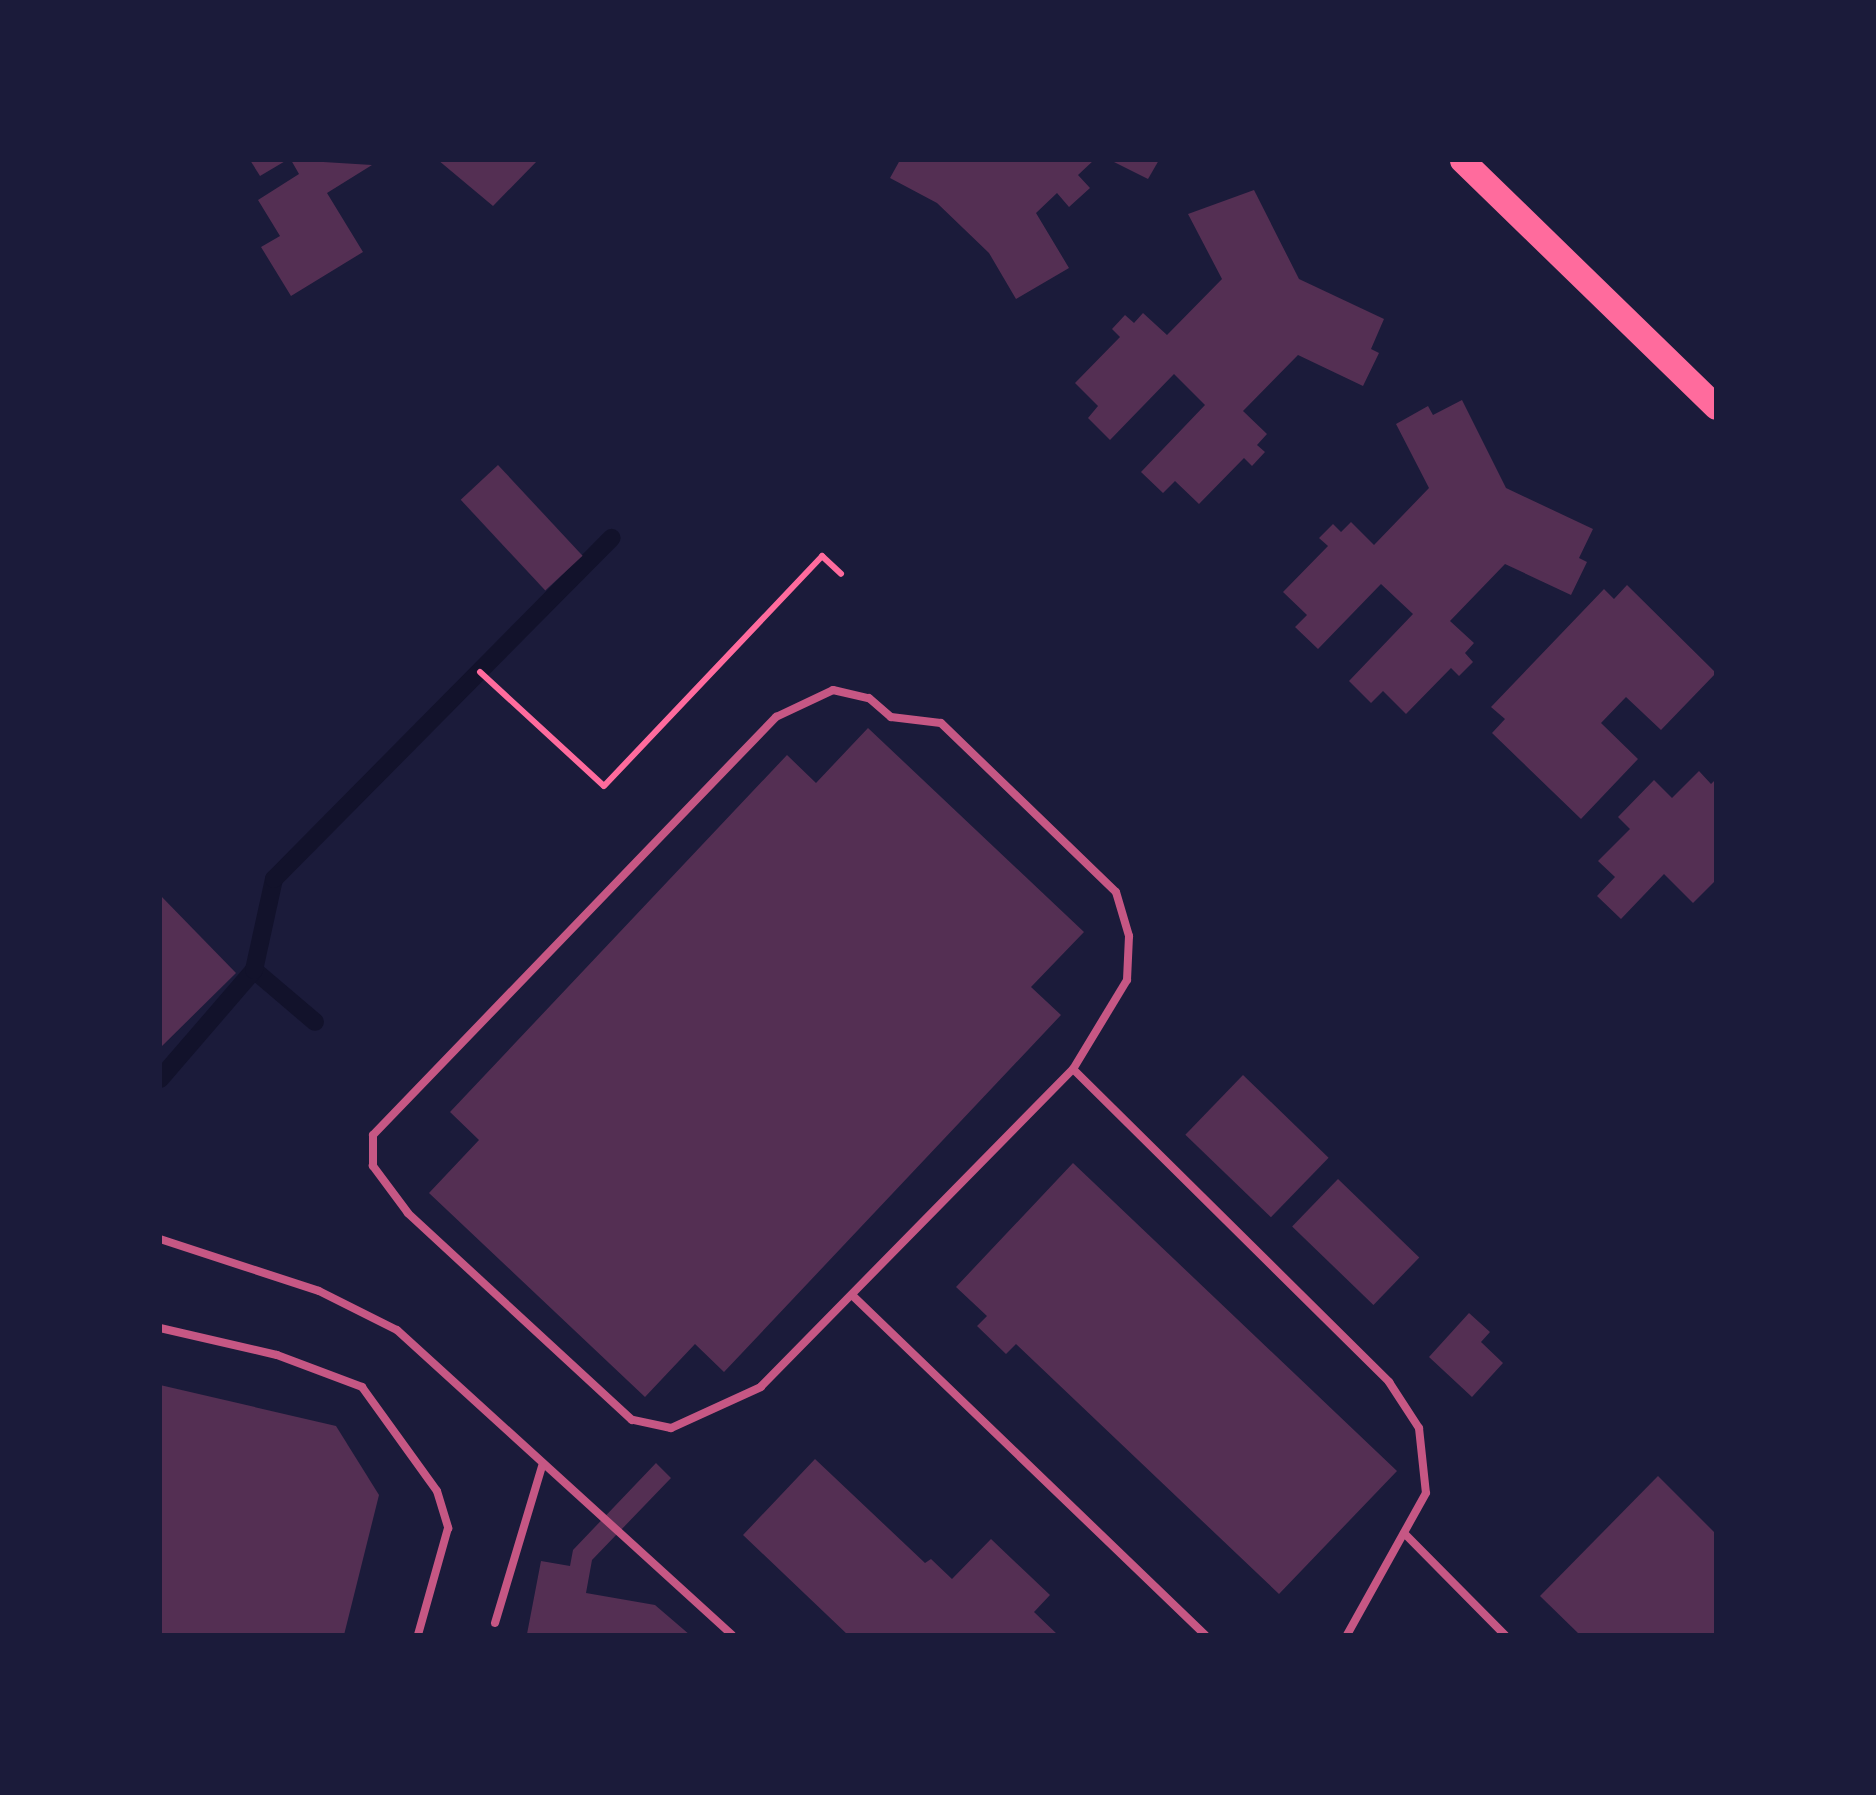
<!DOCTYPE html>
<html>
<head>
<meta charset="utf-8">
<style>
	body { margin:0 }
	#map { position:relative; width:1876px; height:1795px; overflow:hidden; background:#1b1b3a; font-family:Spectral,serif }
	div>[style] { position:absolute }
	.stream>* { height:18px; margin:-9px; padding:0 9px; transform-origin:9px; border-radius:9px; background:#12122b }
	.building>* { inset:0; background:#542f53; transform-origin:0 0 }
	.path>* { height:6px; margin:-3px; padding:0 3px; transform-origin:3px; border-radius:3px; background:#ff6b9d }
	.service>* { height:8px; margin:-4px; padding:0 4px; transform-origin:4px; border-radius:4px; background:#c65784 }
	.primary>* { height:25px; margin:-12.5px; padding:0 12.5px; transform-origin:12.5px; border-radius:12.5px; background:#ff6b9d }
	span { translate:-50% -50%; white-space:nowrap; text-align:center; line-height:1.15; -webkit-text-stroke:8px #1b1b3a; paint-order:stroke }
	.frame { position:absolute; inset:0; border:162px solid #1b1b3a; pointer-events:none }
</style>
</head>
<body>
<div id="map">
	<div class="stream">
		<div style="left:254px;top:970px;width:80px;rotate:40.4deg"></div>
		<div style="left:160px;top:1079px;width:144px;rotate:-49.2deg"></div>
		<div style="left:254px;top:970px;width:93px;rotate:-77.6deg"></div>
		<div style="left:274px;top:879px;width:480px;rotate:-45.3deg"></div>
	</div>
	<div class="building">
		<div style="clip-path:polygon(250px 160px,287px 160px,260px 176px)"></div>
		<div style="clip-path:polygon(291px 160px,372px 165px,327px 193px,363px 252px,291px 296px,261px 247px,280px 236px,258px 200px,299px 174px)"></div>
		<div style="clip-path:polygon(438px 160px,538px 160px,493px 206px)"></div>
		<div style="clip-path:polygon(900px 160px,1094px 160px,1078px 175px,1090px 188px,1069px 207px,1057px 193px,1036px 213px,1069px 268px,1016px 299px,989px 253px,937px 203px,890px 178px)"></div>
		<div style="clip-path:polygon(1110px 160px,1159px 160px,1148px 179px)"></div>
		<div style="clip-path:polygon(1254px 190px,1299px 279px,1384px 319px,1371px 349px,1379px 353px,1363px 386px,1298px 355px,1243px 411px,1267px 434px,1257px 445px,1265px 452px,1252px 466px,1244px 458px,1199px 504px,1175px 481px,1163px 493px,1141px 472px,1205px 405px,1174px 374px,1110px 440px,1088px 418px,1098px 406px,1075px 383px,1120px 337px,1112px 329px,1125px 315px,1134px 323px,1143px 313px,1167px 335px,1222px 279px,1188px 214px)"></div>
		<div style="clip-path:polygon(1462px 400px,1506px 488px,1593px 529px,1579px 558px,1587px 562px,1571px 595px,1505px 564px,1450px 621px,1474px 643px,1465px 653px,1473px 662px,1459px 676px,1451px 668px,1406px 714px,1383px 691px,1371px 703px,1349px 681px,1413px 614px,1381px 584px,1318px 649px,1295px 627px,1307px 615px,1283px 592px,1328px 546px,1319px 538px,1333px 524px,1341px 532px,1351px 522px,1374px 545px,1429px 488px,1396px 424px,1428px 406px,1433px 415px)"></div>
		<div style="left:498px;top:465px;width:124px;height:51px;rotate:47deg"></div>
		<div style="clip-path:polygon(1627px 585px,1716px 673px,1661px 730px,1626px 697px,1601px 723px,1638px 759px,1581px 819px,1492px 733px,1505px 719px,1491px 707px,1604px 589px,1614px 599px)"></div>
		<div style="clip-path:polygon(868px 728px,1084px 932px,1031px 987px,1061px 1015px,724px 1372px,695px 1344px,645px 1397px,429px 1193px,479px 1140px,450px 1112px,787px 755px,816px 783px)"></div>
		<div style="clip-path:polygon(1699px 771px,1711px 784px,1716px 779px,1716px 880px,1693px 903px,1664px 874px,1621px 919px,1597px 896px,1615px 877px,1598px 861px,1630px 829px,1618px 817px,1654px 780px,1672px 798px)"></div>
		<div style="clip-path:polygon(160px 895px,236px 973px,160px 1048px)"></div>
		<div style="left:1243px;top:1075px;width:119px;height:83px;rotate:44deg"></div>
		<div style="clip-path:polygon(1073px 1163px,1397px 1471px,1279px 1594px,1016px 1344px,1006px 1354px,977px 1326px,987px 1316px,956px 1287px)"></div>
		<div style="left:1338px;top:1179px;width:113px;height:66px;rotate:44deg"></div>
		<div style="clip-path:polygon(1469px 1313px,1490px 1332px,1481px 1342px,1503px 1363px,1472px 1397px,1429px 1357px)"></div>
		<div style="clip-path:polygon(160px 1385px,336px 1426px,379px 1495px,344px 1635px,160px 1635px)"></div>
		<div style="clip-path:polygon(815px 1459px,925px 1563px,931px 1559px,952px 1579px,991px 1539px,1050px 1595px,1034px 1612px,1058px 1635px,848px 1635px,743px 1535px)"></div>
		<div style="clip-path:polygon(656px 1463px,671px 1478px,592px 1560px,586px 1593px,655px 1605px,690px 1635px,527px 1634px,541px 1561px,570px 1566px,573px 1550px)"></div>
		<div style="clip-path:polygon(1658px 1476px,1716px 1534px,1716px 1635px,1580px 1635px,1540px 1596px)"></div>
	</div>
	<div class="path">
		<div style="left:480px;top:672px;width:168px;rotate:42.6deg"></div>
		<div style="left:604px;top:786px;width:317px;rotate:-46.5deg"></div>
		<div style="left:822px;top:556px;width:26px;rotate:43deg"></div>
	</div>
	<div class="service">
		<div style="left:833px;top:690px;width:37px;rotate:13deg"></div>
		<div style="left:869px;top:698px;width:29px;rotate:41deg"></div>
		<div style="left:891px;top:717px;width:50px;rotate:6.8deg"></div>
		<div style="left:941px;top:723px;width:243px;rotate:44deg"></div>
		<div style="left:1116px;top:892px;width:46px;rotate:73.5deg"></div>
		<div style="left:1129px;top:936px;width:44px;rotate:92.6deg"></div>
		<div style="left:1127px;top:980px;width:104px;rotate:121.2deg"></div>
		<div style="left:1073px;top:1069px;width:445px;rotate:134.5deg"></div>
		<div style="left:761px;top:1387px;width:99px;rotate:155.5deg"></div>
		<div style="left:671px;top:1428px;width:40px;rotate:-168deg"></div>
		<div style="left:632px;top:1420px;width:305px;rotate:-137.3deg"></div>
		<div style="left:408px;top:1213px;width:59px;rotate:-126.7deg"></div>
		<div style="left:373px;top:1166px;width:31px;rotate:-90deg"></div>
		<div style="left:373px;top:1135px;width:581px;rotate:-46.05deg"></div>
		<div style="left:776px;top:717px;width:63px;rotate:-25.3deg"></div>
		<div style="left:1073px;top:1069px;width:445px;rotate:44.7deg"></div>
		<div style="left:1389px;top:1382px;width:55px;rotate:56.9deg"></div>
		<div style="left:1419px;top:1428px;width:65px;rotate:83.9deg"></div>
		<div style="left:1426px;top:1493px;width:162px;rotate:119.1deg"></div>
		<div style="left:160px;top:1239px;width:167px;rotate:18.1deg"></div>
		<div style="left:319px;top:1291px;width:87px;rotate:26.6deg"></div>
		<div style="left:397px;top:1330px;width:453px;rotate:42.3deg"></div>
		<div style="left:853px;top:1296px;width:489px;rotate:43.9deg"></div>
		<div style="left:160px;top:1328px;width:120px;rotate:13deg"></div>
		<div style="left:277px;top:1355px;width:91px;rotate:20.6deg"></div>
		<div style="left:362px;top:1387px;width:128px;rotate:54.2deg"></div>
		<div style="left:437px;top:1491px;width:39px;rotate:73deg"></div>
		<div style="left:448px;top:1528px;width:111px;rotate:105.7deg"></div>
		<div style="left:1404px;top:1533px;width:144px;rotate:45.3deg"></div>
		<div style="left:495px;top:1623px;width:164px;rotate:-73.3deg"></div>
	</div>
	<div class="primary">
		<div style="left:1462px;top:160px;width:354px;rotate:44.2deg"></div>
	</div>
	<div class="frame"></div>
</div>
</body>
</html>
